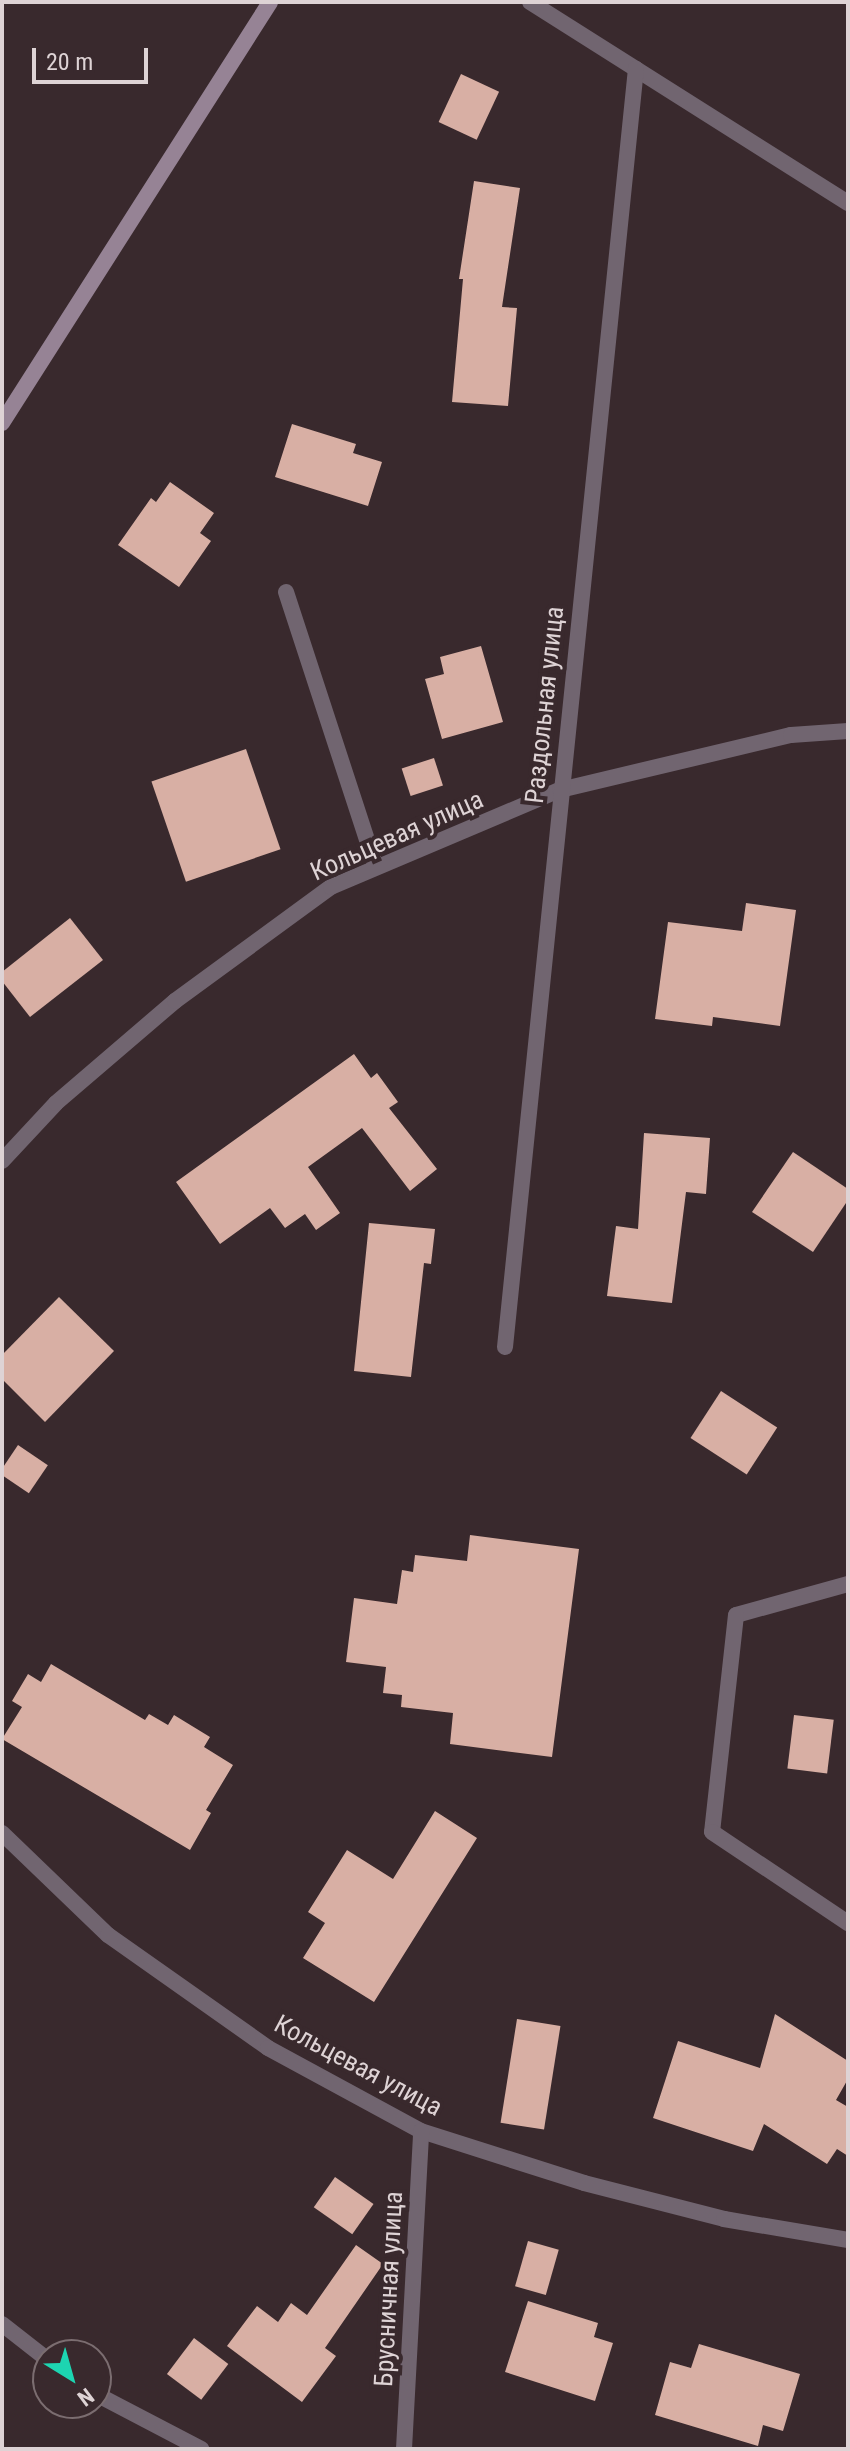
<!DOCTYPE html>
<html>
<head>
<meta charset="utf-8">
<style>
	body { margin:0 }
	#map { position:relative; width:850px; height:2451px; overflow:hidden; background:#39292d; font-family:"Roboto Condensed",sans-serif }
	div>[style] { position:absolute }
	.building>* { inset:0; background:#d8afa4; transform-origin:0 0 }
	.street>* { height:16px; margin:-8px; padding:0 8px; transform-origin:8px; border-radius:8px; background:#716570 }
	.secondary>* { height:16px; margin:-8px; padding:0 8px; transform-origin:8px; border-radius:8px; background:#968395 }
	span { translate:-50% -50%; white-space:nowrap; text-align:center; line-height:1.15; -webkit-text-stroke:8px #39292d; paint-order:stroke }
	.street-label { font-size:26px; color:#ded3d5 }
	.frame { position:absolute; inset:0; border:4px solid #ded3d5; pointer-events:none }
	.north { position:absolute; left:32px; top:2339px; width:80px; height:80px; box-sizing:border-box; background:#39292d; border:2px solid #7b6d70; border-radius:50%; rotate:143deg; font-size:22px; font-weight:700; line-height:32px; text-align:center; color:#ded3d5 }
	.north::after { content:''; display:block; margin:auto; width:28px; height:36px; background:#1dd5b1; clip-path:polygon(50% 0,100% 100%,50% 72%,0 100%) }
	.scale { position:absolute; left:32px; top:48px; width:116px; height:36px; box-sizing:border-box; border:4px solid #ded3d5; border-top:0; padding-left:10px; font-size:24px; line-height:28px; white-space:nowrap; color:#ded3d5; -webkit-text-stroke:6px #39292d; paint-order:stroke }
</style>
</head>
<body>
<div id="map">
	<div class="building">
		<div style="left:461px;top:74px;width:42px;height:53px;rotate:25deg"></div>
		<div style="clip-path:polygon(474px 181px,520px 188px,502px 307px,517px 308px,508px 406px,452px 402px,463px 279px,459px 279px)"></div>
		<div style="clip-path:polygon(292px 424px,356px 444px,353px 453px,382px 462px,368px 506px,275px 477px)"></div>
		<div style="clip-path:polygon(170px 482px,214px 513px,200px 533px,211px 541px,179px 587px,118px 545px,151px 498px,156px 502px)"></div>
		<div style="clip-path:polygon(481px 646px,503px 722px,442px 739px,425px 679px,444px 674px,440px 657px)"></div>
		<div style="left:246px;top:749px;width:106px;height:100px;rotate:71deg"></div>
		<div style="left:434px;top:758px;width:29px;height:34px;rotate:72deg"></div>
		<div style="clip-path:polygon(746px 903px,796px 910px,780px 1026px,713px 1017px,712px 1026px,655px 1019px,668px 922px,742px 931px)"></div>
		<div style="clip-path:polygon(70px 918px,103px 960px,30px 1017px,2px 981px,2px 972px)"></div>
		<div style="clip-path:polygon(354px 1054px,371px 1078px,377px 1073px,398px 1102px,389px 1108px,437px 1169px,410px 1191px,362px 1128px,308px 1167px,340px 1213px,316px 1230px,305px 1214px,285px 1228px,270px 1208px,220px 1244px,176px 1182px)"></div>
		<div style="clip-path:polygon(644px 1133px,710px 1138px,706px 1194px,686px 1192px,672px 1303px,607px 1296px,616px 1226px,638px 1229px)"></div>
		<div style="clip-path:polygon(793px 1152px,848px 1189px,848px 1200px,813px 1252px,752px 1212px)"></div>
		<div style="clip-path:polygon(369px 1223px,435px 1229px,431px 1264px,424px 1263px,411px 1377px,354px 1371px)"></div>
		<div style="clip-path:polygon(59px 1297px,114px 1351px,45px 1422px,2px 1379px,2px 1355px)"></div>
		<div style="left:721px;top:1391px;width:67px;height:56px;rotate:33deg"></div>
		<div style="left:18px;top:1445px;width:36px;height:34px;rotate:34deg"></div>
		<div style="clip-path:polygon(470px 1535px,579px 1549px,552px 1757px,450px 1744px,453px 1713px,401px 1707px,402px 1695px,383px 1693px,386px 1667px,346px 1662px,354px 1598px,397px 1604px,402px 1570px,413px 1572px,415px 1555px,467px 1561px)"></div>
		<div style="clip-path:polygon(51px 1664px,145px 1720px,149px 1714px,168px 1725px,174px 1715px,210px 1737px,204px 1747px,233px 1765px,206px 1810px,211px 1813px,190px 1850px,2px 1739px,22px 1707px,12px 1701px,28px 1674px,41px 1682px)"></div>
		<div style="left:794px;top:1715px;width:40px;height:54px;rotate:7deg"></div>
		<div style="clip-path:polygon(435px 1811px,477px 1838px,374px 2002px,303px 1958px,325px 1923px,308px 1912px,347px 1850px,393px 1879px)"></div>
		<div style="clip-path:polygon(775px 2014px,848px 2061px,848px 2079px,836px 2100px,848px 2107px,848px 2156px,837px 2149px,827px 2164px,764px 2124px,753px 2151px,653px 2118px,678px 2041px,760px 2068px)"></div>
		<div style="left:517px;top:2019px;width:44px;height:105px;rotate:9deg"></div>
		<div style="left:335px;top:2177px;width:47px;height:37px;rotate:35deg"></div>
		<div style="left:528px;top:2241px;width:32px;height:47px;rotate:16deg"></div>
		<div style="clip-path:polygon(356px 2245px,383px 2264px,325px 2348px,336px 2356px,302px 2402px,227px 2346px,257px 2306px,278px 2322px,291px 2303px,307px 2315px)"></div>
		<div style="clip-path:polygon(528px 2301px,598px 2323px,594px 2337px,613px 2343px,595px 2401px,505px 2372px)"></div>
		<div style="left:194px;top:2338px;width:43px;height:45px;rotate:37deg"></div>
		<div style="clip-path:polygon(699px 2344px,800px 2374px,783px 2431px,763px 2425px,758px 2446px,655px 2415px,670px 2362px,691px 2368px)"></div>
	</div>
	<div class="street">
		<div style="left:530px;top:2px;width:376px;rotate:32.3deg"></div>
		<div style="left:286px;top:592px;width:289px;rotate:71.9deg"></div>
		<div style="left:2px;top:1161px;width:79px;rotate:-47deg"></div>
		<div style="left:56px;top:1103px;width:157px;rotate:-40.6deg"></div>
		<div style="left:175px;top:1001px;width:193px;rotate:-36.2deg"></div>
		<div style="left:331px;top:887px;width:249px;rotate:-23deg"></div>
		<div style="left:560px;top:790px;width:237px;rotate:-13.4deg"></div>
		<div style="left:791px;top:735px;width:57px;rotate:-4deg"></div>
		<div style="left:505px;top:1347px;width:1285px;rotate:-84.15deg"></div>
		<div style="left:848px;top:1584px;width:116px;rotate:164.5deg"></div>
		<div style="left:736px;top:1615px;width:218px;rotate:96.3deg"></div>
		<div style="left:712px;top:1832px;width:164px;rotate:33.8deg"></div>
		<div style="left:2px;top:1833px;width:147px;rotate:43.9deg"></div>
		<div style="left:108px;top:1935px;width:196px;rotate:35.2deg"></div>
		<div style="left:268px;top:2048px;width:174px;rotate:28.5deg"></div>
		<div style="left:421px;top:2131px;width:171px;rotate:17.7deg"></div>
		<div style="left:584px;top:2183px;width:145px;rotate:14.4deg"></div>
		<div style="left:724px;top:2219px;width:126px;rotate:9.6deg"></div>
		<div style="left:2px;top:2324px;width:58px;rotate:38deg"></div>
		<div style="left:96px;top:2394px;width:119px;rotate:27.6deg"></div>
		<div style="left:404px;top:2449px;width:318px;rotate:-86.9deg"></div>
	</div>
	<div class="secondary">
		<div style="left:2px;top:423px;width:499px;rotate:-57.5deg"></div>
	</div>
	<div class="street-label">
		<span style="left:545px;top:705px;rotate:-84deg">Раздольная улица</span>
		<span style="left:397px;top:836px;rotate:-24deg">Кольцевая улица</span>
		<span style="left:358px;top:2066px;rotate:28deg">Кольцевая улица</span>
		<span style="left:389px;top:2289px;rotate:-87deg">Брусничная улица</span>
	</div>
	<div class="frame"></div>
	<div class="north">N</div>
	<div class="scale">20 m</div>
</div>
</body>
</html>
